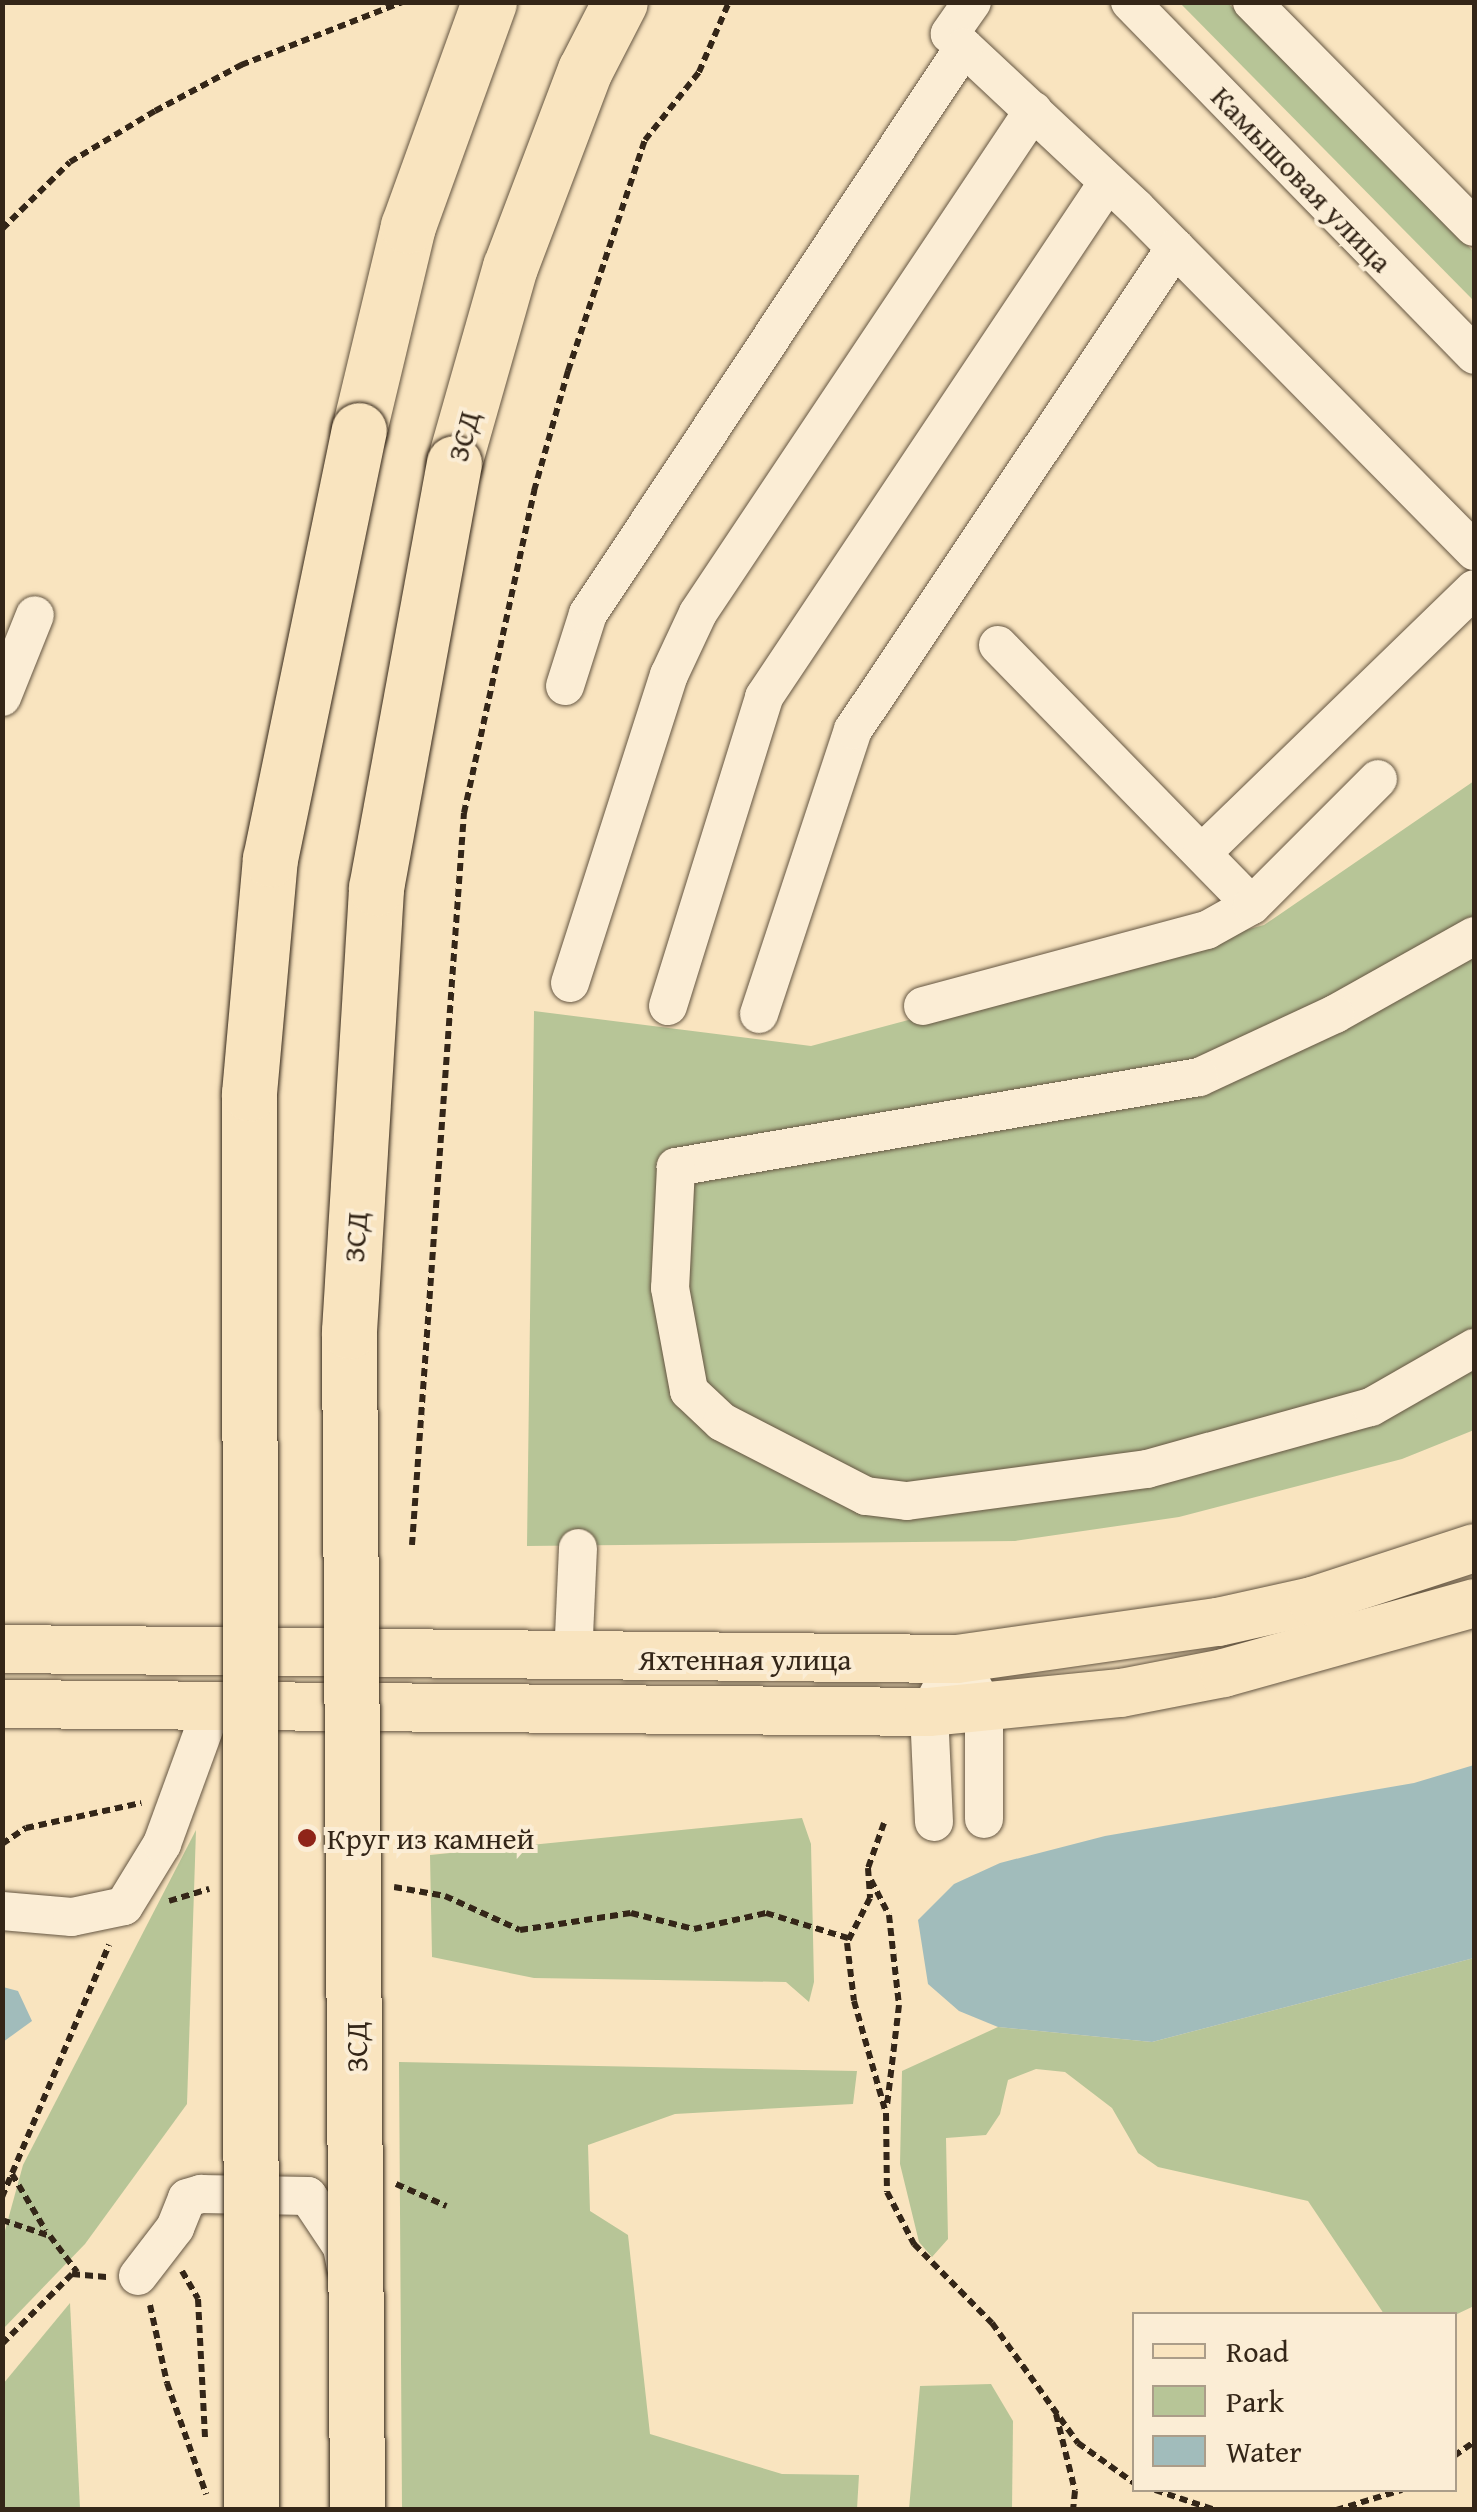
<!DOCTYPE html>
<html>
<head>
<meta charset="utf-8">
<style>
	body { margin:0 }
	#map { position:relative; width:1477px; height:2512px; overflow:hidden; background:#f9e4bf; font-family:"Gentium Book Plus",serif }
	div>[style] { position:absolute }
	.green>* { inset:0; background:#b7c597 }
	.water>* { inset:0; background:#a1bcbb }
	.path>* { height:6px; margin-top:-3px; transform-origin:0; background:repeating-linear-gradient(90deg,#342618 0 8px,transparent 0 13px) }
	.roads { filter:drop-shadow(0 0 2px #655642) drop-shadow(0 0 2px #655642) }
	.minor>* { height:38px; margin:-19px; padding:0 19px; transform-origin:19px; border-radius:19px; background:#fbedd5 }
	.major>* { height:48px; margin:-24px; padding:0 24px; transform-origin:24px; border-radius:24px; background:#f9e4bf }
	.highway>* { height:55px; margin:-27.5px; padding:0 27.5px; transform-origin:27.5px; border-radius:27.5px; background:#f9e4bf }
	.bridges { filter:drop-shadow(0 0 2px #342618) drop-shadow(0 0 2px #342618) }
	.highway-bridge>* { height:55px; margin:-27.5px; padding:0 27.5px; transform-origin:27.5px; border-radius:27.5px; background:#f9e4bf }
	.dots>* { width:28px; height:28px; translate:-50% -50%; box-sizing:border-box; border:5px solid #fbedd5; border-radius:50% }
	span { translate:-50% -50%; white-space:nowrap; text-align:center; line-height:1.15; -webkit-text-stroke:8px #fbedd5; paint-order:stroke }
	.street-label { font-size:30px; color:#342618 }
	.poi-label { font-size:30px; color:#342618 }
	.left { translate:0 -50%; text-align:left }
	.frame { position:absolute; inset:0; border:5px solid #342618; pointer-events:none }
	.legend { position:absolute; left:1132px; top:2312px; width:325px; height:180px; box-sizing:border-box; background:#fbedd5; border:2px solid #ab9d89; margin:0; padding:12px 18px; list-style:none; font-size:30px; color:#342618 }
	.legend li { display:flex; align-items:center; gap:20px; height:50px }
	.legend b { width:50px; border:2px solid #ab9d89 }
</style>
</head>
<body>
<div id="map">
	<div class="green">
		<div style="clip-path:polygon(1180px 3px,1228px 3px,1474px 252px,1474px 301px)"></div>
		<div style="clip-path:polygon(1474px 781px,1474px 1430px,1402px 1459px,1179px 1517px,1015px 1541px,527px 1546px,534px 1011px,811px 1046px,1264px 925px)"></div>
		<div style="clip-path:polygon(802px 1818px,811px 1844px,814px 1982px,809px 2002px,786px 1982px,534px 1978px,432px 1957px,430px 1855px)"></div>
		<div style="clip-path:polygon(196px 1830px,187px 2104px,85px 2244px,3px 2329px,3px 2238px,23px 2165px)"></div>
		<div style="clip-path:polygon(1474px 1958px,1474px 2306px,1455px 2315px,1384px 2314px,1308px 2201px,1158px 2167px,1138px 2153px,1112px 2108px,1065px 2072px,1036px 2069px,1008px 2080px,1000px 2114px,986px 2135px,946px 2138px,948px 2239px,932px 2257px,919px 2242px,900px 2164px,902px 2071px,998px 2027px,1152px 2042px)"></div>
		<div style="clip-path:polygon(399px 2062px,857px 2071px,853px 2104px,675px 2114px,588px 2145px,590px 2211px,628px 2235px,650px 2434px,782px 2474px,859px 2475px,857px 2509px,402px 2509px)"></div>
		<div style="clip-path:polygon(70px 2303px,80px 2509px,3px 2509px,3px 2384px)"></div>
		<div style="clip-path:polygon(991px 2384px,1013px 2421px,1012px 2509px,909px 2509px,920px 2386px)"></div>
	</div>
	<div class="water">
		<div style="clip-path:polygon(1474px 1765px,1474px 1958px,1152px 2042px,998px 2027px,959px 2011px,928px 1984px,918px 1920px,954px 1884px,1000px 1863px,1105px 1836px,1414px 1783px)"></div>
		<div style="clip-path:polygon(3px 1987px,18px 1991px,32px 2021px,3px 2042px)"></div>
	</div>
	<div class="path">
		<div style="left:2px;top:229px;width:95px;rotate:-44.6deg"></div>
		<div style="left:70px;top:162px;width:99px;rotate:-31deg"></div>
		<div style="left:155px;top:111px;width:98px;rotate:-28.1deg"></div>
		<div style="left:241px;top:65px;width:174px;rotate:-21.3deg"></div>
		<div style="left:412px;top:1545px;width:734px;rotate:-85.94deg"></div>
		<div style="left:464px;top:813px;width:330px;rotate:-77.7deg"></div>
		<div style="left:534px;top:491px;width:125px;rotate:-74.2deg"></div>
		<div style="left:568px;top:371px;width:243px;rotate:-71.6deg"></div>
		<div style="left:645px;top:140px;width:87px;rotate:-51.5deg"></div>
		<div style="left:699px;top:72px;width:76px;rotate:-66.8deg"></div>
		<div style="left:884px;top:1823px;width:48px;rotate:109.6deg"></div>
		<div style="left:868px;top:1868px;width:30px;rotate:86deg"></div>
		<div style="left:870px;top:1898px;width:51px;rotate:117.1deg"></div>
		<div style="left:847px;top:1943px;width:58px;rotate:83.1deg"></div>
		<div style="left:854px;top:2001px;width:116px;rotate:74.1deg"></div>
		<div style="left:886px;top:2113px;width:79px;rotate:89.3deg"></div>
		<div style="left:887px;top:2192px;width:59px;rotate:62.6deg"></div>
		<div style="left:914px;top:2244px;width:111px;rotate:45.4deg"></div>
		<div style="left:992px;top:2323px;width:148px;rotate:54.4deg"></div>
		<div style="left:1078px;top:2443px;width:69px;rotate:35.5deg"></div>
		<div style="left:2px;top:1844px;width:29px;rotate:-34deg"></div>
		<div style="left:26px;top:1828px;width:118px;rotate:-12.3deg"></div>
		<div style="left:871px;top:1880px;width:39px;rotate:63deg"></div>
		<div style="left:889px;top:1915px;width:91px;rotate:83.7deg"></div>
		<div style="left:899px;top:2005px;width:102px;rotate:96.8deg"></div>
		<div style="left:394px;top:1887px;width:52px;rotate:10deg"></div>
		<div style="left:445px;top:1896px;width:82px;rotate:24.4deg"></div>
		<div style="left:520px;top:1930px;width:112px;rotate:-8.7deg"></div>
		<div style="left:631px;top:1913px;width:65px;rotate:14.3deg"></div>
		<div style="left:694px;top:1929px;width:74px;rotate:-12.5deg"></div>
		<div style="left:766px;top:1913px;width:86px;rotate:17deg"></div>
		<div style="left:169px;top:1901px;width:42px;rotate:-16.7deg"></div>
		<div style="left:12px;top:2174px;width:66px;rotate:59.2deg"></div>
		<div style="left:396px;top:2184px;width:55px;rotate:23.7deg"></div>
		<div style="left:2px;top:2197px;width:274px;rotate:-67deg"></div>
		<div style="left:2px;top:2220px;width:51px;rotate:18.4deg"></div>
		<div style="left:50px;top:2236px;width:45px;rotate:53.1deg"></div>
		<div style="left:182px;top:2271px;width:32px;rotate:60deg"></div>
		<div style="left:198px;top:2299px;width:139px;rotate:87.1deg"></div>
		<div style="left:150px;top:2305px;width:80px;rotate:77.7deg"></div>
		<div style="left:167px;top:2383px;width:118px;rotate:70.6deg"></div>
		<div style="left:2px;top:2344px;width:99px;rotate:-45deg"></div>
		<div style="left:72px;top:2274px;width:37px;rotate:5deg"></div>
		<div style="left:1056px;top:2414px;width:79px;rotate:76.1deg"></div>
		<div style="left:1075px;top:2491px;width:19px;rotate:96deg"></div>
		<div style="left:1454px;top:2456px;width:24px;rotate:-35deg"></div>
		<div style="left:1155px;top:2490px;width:63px;rotate:18.4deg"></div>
		<div style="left:1336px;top:2510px;width:69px;rotate:-16.9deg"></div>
	</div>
	<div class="roads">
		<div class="minor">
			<div style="left:972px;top:2px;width:39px;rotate:125deg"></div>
			<div style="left:950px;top:34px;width:255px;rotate:43.1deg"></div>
			<div style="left:1136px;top:208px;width:482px;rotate:45.4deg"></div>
			<div style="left:1130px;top:2px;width:493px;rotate:45.7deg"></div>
			<div style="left:1252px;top:2px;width:316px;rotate:45.4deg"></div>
			<div style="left:998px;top:645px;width:363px;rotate:45.7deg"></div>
			<div style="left:565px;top:686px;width:76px;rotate:-72.3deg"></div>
			<div style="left:588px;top:614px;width:680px;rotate:-56.45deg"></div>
			<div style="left:2px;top:697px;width:88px;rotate:-68.1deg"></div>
			<div style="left:1202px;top:853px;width:379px;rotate:-44.1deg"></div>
			<div style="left:1474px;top:936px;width:159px;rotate:150.7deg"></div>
			<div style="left:1335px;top:1014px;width:150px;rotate:155.1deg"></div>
			<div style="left:1199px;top:1077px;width:531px;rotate:170.24deg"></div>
			<div style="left:676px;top:1167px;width:121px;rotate:92.8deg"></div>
			<div style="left:670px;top:1288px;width:105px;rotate:79.5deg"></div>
			<div style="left:689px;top:1391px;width:45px;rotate:43.2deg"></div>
			<div style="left:722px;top:1422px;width:162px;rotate:27.2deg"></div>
			<div style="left:866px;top:1496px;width:41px;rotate:7deg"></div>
			<div style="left:907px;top:1501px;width:242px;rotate:-7.6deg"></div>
			<div style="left:1147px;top:1469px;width:232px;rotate:-15.5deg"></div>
			<div style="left:1371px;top:1407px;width:119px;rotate:-29.8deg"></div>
			<div style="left:570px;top:983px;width:324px;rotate:-72.2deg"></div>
			<div style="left:669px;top:675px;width:68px;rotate:-64.9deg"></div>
			<div style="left:698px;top:613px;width:604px;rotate:-56.28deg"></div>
			<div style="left:668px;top:1006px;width:324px;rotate:-72.7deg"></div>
			<div style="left:764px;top:697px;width:619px;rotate:-56.26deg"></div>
			<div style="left:923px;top:1006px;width:294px;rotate:-15deg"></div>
			<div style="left:1207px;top:930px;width:51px;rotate:-29.1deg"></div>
			<div style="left:1252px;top:905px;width:178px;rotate:-45deg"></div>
			<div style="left:759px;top:1014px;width:299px;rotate:-71.7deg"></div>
			<div style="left:853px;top:730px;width:580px;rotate:-56.26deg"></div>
			<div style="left:573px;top:1658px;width:110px;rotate:-87.4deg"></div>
			<div style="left:971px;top:1683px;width:27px;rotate:62deg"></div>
			<div style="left:984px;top:1707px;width:112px;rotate:90deg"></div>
			<div style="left:934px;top:1822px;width:110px;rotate:-92.6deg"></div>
			<div style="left:929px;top:1712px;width:60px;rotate:-62.2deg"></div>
			<div style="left:2px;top:1911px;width:70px;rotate:4.9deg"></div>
			<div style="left:72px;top:1917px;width:53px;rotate:-11.9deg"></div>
			<div style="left:124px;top:1906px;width:73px;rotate:-58.5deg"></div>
			<div style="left:162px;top:1844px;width:143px;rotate:-69.9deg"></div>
			<div style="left:138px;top:2276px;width:61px;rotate:-52.4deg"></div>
			<div style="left:175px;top:2228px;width:32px;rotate:-68deg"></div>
			<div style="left:187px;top:2198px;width:15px;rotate:-16deg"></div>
			<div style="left:201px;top:2194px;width:107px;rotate:1.1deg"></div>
			<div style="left:308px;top:2196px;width:61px;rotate:56.3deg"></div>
			<div style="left:342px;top:2247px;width:20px;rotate:79deg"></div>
		</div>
		<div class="major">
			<div style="left:2px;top:1649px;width:955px;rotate:0.6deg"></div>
			<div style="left:957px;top:1659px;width:264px;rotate:-8.1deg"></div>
			<div style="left:1218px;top:1622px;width:96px;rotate:-12.6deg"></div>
			<div style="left:1312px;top:1601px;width:170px;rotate:-18.1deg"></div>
			<div style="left:2px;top:1704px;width:927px;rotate:0.49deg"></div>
			<div style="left:929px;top:1712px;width:193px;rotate:-5.7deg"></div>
			<div style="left:1121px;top:1693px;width:105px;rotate:-11deg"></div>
			<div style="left:1224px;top:1673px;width:260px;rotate:-15.6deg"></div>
		</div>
		<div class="highway">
			<div style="left:359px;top:430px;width:210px;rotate:-76.5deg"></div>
			<div style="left:408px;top:226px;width:238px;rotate:-70.1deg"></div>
			<div style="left:454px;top:463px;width:204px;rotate:-74.1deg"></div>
			<div style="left:510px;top:267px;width:211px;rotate:-69.2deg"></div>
			<div style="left:585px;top:70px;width:76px;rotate:-62.8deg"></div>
		</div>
	</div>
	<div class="bridges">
		<div class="highway-bridge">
			<div style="left:251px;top:2510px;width:1417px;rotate:-90.08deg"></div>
			<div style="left:249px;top:1093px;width:235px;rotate:-84.9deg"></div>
			<div style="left:270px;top:859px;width:438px;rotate:-78.3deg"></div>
			<div style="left:357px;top:2510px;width:1179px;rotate:-90.39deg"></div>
			<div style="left:349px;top:1331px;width:444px;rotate:-86.5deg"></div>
			<div style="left:376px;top:888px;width:432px;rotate:-79.6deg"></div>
		</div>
	</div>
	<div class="dots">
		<div style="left:307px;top:1838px;background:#8f2418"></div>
	</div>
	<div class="street-label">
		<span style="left:1302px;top:179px;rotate:46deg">Камышовая улица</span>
		<span style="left:463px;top:436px;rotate:-75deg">ЗСД</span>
		<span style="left:355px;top:1237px;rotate:-86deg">ЗСД</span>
		<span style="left:745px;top:1659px">Яхтенная улица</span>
		<span style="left:356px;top:2047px;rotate:-91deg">ЗСД</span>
	</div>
	<div class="poi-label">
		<span class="left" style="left:327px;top:1838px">Круг из камней</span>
	</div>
	<div class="frame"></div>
	<ul class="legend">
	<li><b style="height:12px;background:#f9e4bf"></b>Road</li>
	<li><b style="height:28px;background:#b7c597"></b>Park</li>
	<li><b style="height:28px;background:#a1bcbb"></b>Water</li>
	</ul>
</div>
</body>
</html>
